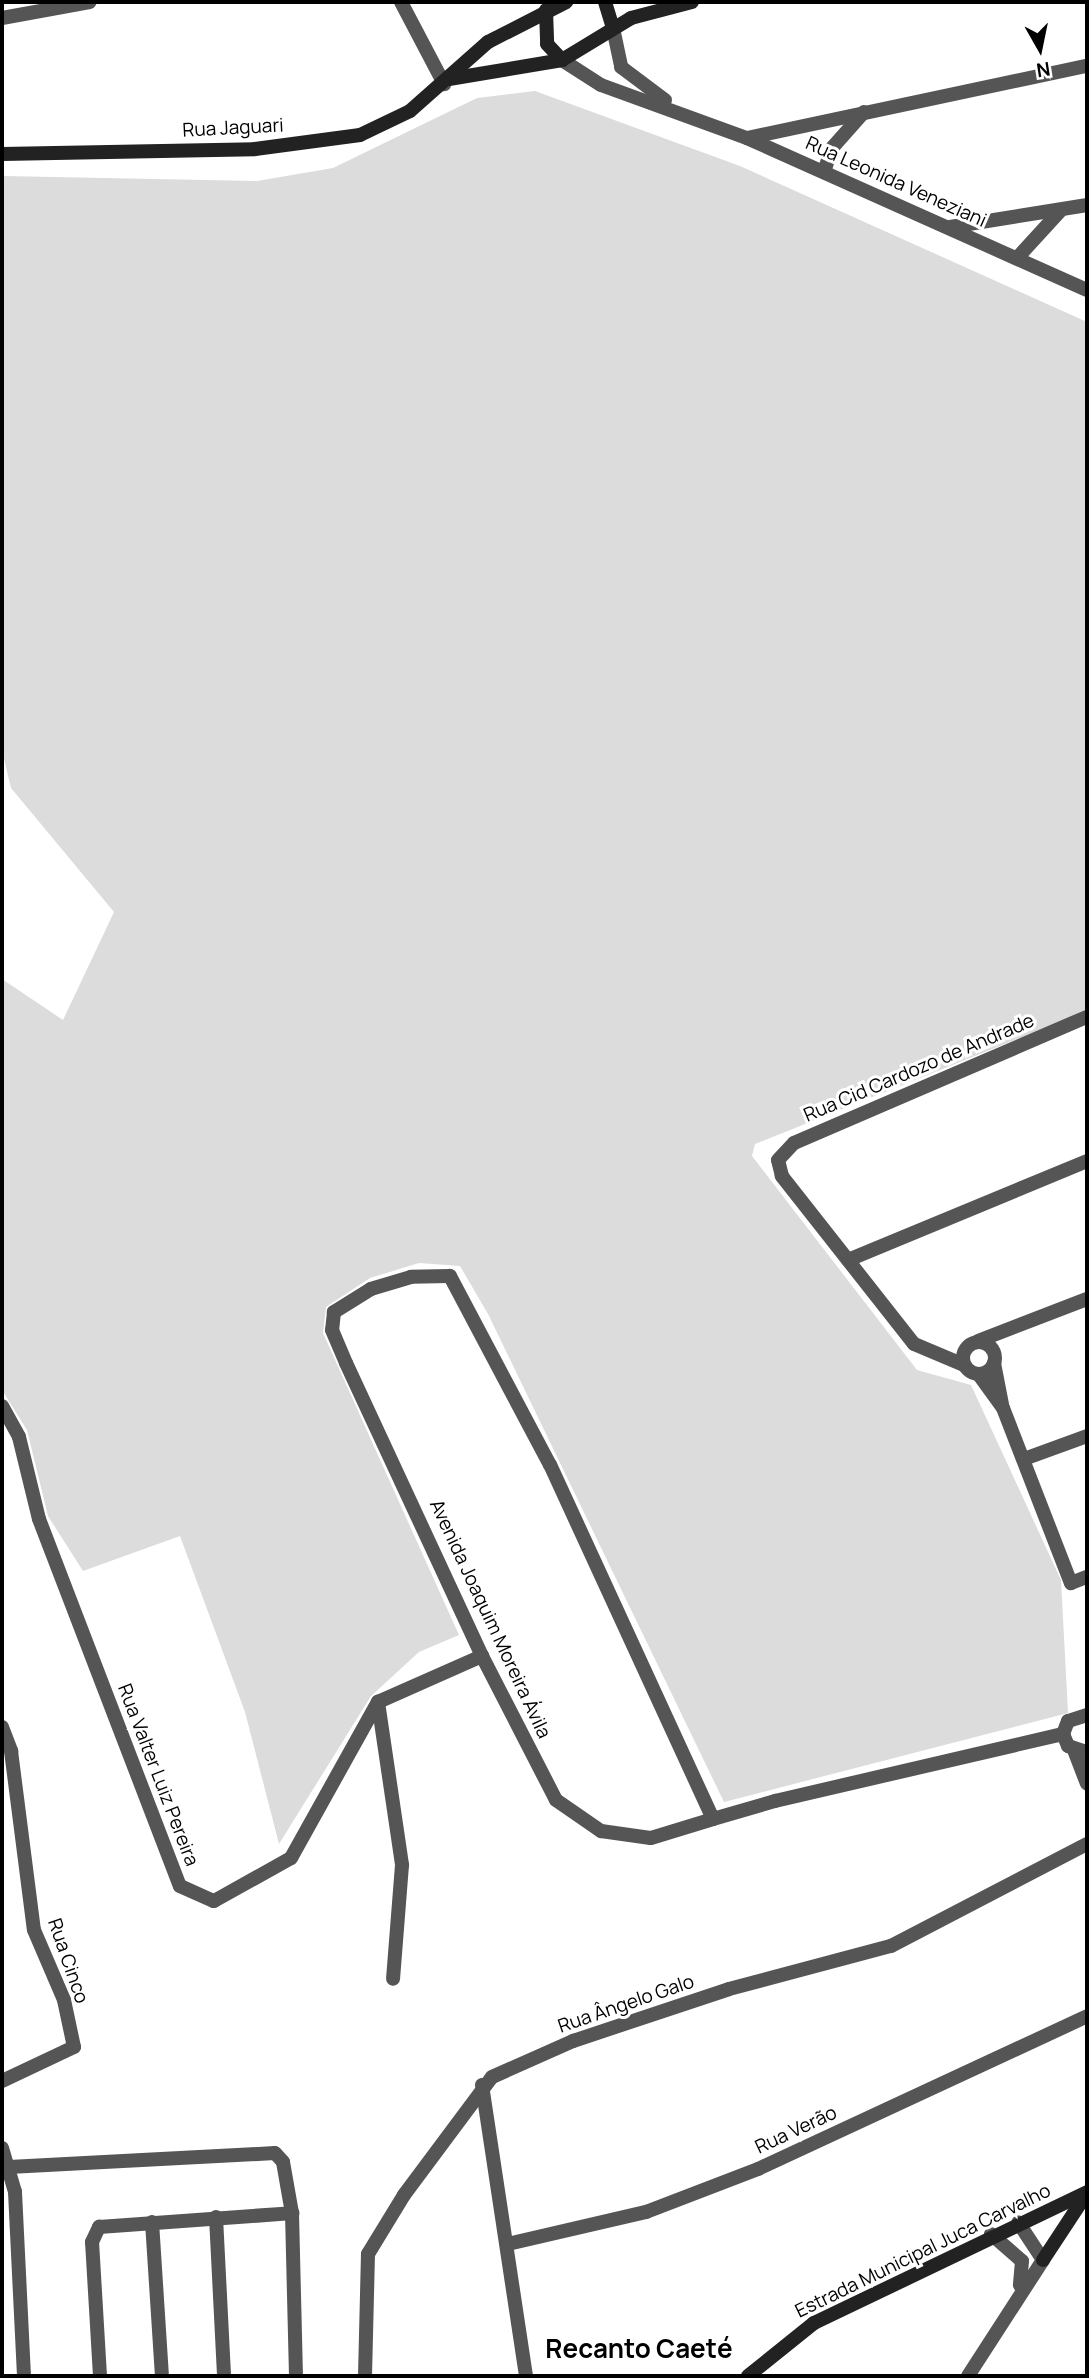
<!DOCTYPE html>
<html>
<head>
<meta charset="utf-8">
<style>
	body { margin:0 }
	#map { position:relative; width:1089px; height:2378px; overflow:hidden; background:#fff; font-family:Manrope,sans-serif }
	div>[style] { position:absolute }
	.green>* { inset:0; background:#dcdcdc }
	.street>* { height:14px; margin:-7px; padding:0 7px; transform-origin:7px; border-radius:7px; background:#555 }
	.street>.ring { margin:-7px; padding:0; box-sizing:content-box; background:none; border:14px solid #555; border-radius:50% }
	.secondary>* { height:14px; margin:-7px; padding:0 7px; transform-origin:7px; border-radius:7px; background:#222 }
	span { translate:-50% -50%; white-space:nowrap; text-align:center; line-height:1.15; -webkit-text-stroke:6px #fff; paint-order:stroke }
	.street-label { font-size:19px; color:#000 }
	.district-label { font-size:26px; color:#000; font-weight:700 }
	.frame { position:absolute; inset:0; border:4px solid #000; pointer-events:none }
	.north { position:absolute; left:1005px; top:14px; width:70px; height:70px; -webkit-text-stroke:5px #fff; paint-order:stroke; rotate:171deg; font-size:19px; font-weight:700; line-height:28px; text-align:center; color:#000 }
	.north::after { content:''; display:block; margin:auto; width:24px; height:32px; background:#000; clip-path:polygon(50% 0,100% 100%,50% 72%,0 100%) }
</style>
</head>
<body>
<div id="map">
	<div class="green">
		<div style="clip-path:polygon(535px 91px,740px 166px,1087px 322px,1087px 1011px,755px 1144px,752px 1156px,917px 1370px,971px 1385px,1061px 1580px,1068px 1713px,724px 1802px,488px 1314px,460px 1266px,419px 1263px,370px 1278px,326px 1307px,323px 1333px,459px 1635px,419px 1652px,371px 1696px,279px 1844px,245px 1712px,180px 1536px,83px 1571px,48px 1516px,27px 1430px,2px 1390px,2px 979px,63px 1020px,114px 912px,11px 788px,2px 750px,3px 176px,257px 181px,333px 168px,477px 98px)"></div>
	</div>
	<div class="street">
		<div style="left:401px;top:2px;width:93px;rotate:62.3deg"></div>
		<div style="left:2px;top:18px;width:89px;rotate:-10.3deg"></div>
		<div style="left:613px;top:28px;width:40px;rotate:78deg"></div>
		<div style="left:621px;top:67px;width:55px;rotate:36.9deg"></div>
		<div style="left:562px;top:60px;width:46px;rotate:32.7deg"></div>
		<div style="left:601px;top:85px;width:155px;rotate:20deg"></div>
		<div style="left:747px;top:138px;width:372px;rotate:24.1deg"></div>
		<div style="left:747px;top:138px;width:348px;rotate:-12deg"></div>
		<div style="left:824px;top:172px;width:25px;rotate:-72deg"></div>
		<div style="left:832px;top:148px;width:48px;rotate:-48.4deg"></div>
		<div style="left:950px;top:227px;width:139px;rotate:-9.1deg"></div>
		<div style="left:1018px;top:257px;width:64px;rotate:-47.5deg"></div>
		<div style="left:848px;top:1260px;width:259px;rotate:-22.5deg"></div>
		<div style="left:978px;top:1341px;width:117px;rotate:-21.1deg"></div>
		<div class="ring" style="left:963px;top:1342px;width:18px;height:18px"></div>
		<div style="left:994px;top:1363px;width:42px;rotate:79deg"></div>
		<div style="left:964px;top:1365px;width:54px;rotate:-157.2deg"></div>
		<div style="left:914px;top:1344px;width:214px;rotate:-128.2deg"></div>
		<div style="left:782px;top:1176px;width:16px;rotate:-104deg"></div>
		<div style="left:778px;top:1160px;width:23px;rotate:-47deg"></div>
		<div style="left:794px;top:1143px;width:319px;rotate:-23.3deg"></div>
		<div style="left:979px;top:1375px;width:41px;rotate:54deg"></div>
		<div style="left:1003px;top:1408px;width:188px;rotate:68.8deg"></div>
		<div style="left:1071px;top:1583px;width:17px;rotate:-21deg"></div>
		<div style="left:2px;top:1406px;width:35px;rotate:61deg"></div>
		<div style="left:19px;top:1437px;width:84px;rotate:76.3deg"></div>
		<div style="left:39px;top:1519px;width:393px;rotate:69deg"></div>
		<div style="left:180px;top:1886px;width:37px;rotate:24deg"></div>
		<div style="left:214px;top:1901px;width:88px;rotate:-29.2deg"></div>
		<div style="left:291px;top:1858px;width:179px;rotate:-60.9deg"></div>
		<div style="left:378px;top:1702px;width:114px;rotate:-23.9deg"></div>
		<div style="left:1024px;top:1459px;width:67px;rotate:-20.1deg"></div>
		<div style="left:378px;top:1702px;width:165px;rotate:81.6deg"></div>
		<div style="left:402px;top:1865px;width:114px;rotate:94.5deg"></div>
		<div style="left:1087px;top:1715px;width:20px;rotate:162deg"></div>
		<div style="left:1068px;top:1721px;width:14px;rotate:111deg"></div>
		<div style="left:1063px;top:1734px;width:13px;rotate:67deg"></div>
		<div style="left:1068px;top:1746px;width:20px;rotate:18deg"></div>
		<div style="left:2px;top:1727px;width:26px;rotate:69deg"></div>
		<div style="left:11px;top:1751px;width:180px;rotate:82.7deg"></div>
		<div style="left:34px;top:1930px;width:76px;rotate:66.8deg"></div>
		<div style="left:64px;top:2000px;width:48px;rotate:78deg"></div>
		<div style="left:74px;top:2047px;width:80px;rotate:154.7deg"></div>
		<div style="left:1074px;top:1750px;width:36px;rotate:69deg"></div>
		<div style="left:713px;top:1819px;width:390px;rotate:-114.7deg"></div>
		<div style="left:550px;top:1465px;width:214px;rotate:-117.9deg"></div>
		<div style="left:450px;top:1276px;width:39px;rotate:179deg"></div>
		<div style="left:411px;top:1277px;width:42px;rotate:163.3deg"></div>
		<div style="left:371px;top:1289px;width:44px;rotate:148.1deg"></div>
		<div style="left:334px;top:1312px;width:18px;rotate:96deg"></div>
		<div style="left:332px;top:1330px;width:36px;rotate:67deg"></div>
		<div style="left:346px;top:1363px;width:323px;rotate:65.1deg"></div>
		<div style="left:482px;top:1656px;width:162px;rotate:62.8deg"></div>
		<div style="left:556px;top:1800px;width:55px;rotate:34.6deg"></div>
		<div style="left:601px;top:1831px;width:50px;rotate:8deg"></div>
		<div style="left:651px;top:1838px;width:65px;rotate:-17deg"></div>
		<div style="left:713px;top:1819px;width:65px;rotate:-16.2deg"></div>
		<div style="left:775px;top:1801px;width:296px;rotate:-13.1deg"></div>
		<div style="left:482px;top:2085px;width:294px;rotate:81.4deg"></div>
		<div style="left:2px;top:2148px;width:46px;rotate:73.5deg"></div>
		<div style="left:15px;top:2192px;width:184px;rotate:87.2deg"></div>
		<div style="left:9px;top:2167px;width:266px;rotate:-3deg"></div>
		<div style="left:275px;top:2153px;width:12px;rotate:48deg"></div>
		<div style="left:283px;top:2162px;width:52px;rotate:80deg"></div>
		<div style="left:292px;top:2213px;width:163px;rotate:88.6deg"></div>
		<div style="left:216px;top:2217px;width:159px;rotate:87.1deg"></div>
		<div style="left:152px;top:2222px;width:154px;rotate:86.3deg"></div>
		<div style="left:991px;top:2234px;width:41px;rotate:41.1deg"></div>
		<div style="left:1022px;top:2261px;width:24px;rotate:95deg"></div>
		<div style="left:508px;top:2244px;width:142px;rotate:-13.1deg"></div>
		<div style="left:646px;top:2212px;width:120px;rotate:-21deg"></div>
		<div style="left:758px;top:2169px;width:363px;rotate:-24.9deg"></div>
		<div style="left:100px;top:2376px;width:134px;rotate:-93.4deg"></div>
		<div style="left:92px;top:2242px;width:17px;rotate:-65deg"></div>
		<div style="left:99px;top:2227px;width:194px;rotate:-4.1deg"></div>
		<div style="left:365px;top:2376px;width:122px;rotate:-88.6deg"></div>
		<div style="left:368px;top:2254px;width:69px;rotate:-58.6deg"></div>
		<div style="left:404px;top:2195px;width:147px;rotate:-53.3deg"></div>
		<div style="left:492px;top:2077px;width:89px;rotate:-24deg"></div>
		<div style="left:573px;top:2041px;width:164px;rotate:-18.4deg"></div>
		<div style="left:729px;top:1989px;width:168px;rotate:-14.9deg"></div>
		<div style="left:891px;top:1946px;width:221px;rotate:-27.5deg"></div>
		<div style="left:968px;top:2376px;width:138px;rotate:-57.1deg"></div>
		<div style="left:1043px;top:2260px;width:45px;rotate:-123.3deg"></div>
	</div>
	<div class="secondary">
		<div style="left:605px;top:2px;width:27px;rotate:73deg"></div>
		<div style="left:546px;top:10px;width:34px;rotate:88deg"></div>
		<div style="left:547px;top:44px;width:22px;rotate:47deg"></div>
		<div style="left:449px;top:79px;width:115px;rotate:-9.5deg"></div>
		<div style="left:562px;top:60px;width:81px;rotate:-31.3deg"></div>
		<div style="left:631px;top:18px;width:63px;rotate:-14.7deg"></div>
		<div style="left:2px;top:154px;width:253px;rotate:-1.1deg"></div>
		<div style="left:255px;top:149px;width:106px;rotate:-7.6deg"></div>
		<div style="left:360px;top:135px;width:55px;rotate:-25.6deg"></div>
		<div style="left:410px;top:111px;width:104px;rotate:-41.5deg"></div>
		<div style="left:488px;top:42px;width:88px;rotate:-27.1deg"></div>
		<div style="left:1043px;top:2260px;width:80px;rotate:-56.7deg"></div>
		<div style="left:748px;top:2376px;width:85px;rotate:-38.8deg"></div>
		<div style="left:814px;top:2323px;width:303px;rotate:-25.6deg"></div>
	</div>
	<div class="street-label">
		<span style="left:233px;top:128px;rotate:-3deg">Rua Jaguari</span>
		<span style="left:896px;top:182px;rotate:24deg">Rua Leonida Veneziani</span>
		<span style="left:919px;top:1068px;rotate:-23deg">Rua Cid Cardozo de Andrade</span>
		<span style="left:490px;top:1619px;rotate:65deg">Avenida Joaquim Moreira Ávila</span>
		<span style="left:158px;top:1775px;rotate:69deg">Rua Valter Luiz Pereira</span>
		<span style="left:68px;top:1961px;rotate:71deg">Rua Cinco</span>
		<span style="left:626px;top:2004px;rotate:-19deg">Rua Ângelo Galo</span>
		<span style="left:796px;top:2130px;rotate:-25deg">Rua Verão</span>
		<span style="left:923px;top:2251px;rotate:-26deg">Estrada Municipal Juca Carvalho</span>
	</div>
	<div class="district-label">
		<span style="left:639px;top:2349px">Recanto Caeté</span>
	</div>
	<div class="frame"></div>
	<div class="north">N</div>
</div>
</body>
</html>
